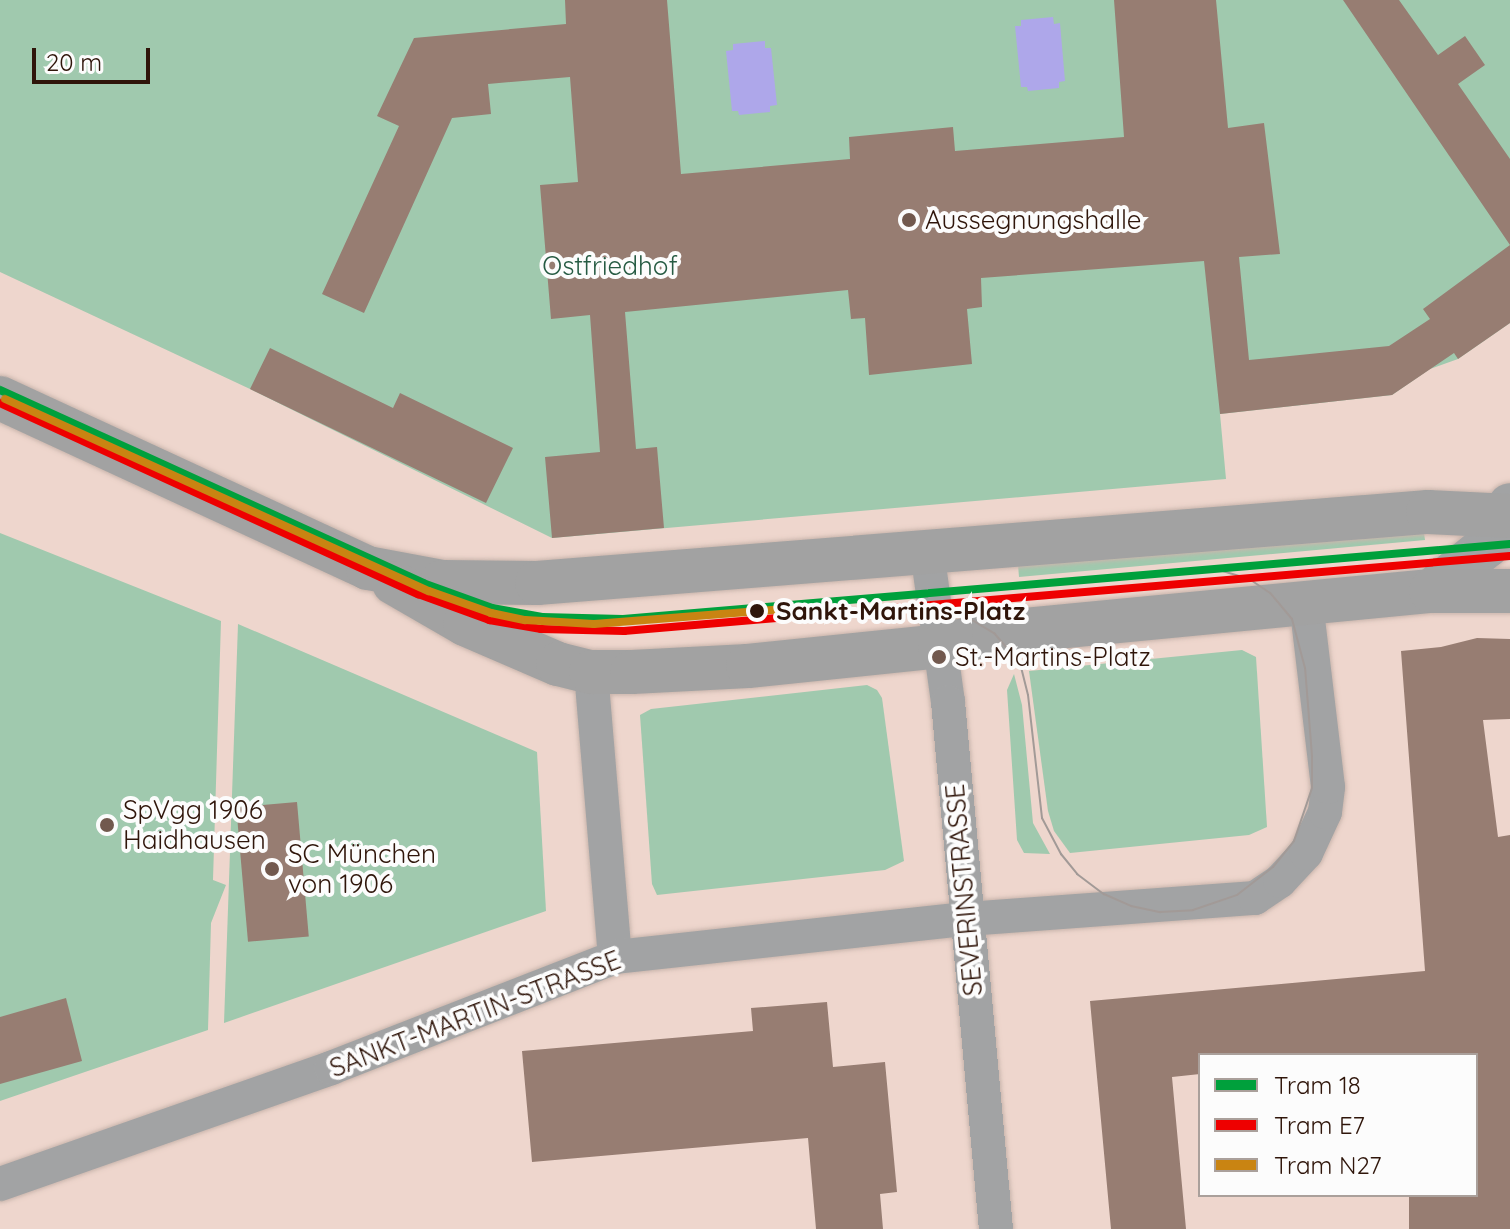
<!DOCTYPE html>
<html>
<head>
<meta charset="utf-8">
<style>
	body { margin:0 }
	#map { position:relative; width:1510px; height:1229px; overflow:hidden; background:#eed6cd; font-family:Quicksand,sans-serif }
	div>[style] { position:absolute }
	.green>* { inset:0; background:#a0c9ae }
	.water>* { inset:0; background:#aea7ea }
	.building>* { inset:0; background:#977d72; transform-origin:0 0 }
	.roads { filter:drop-shadow(0 0 2px #c9b5ac) drop-shadow(0 0 2px #c9b5ac) }
	.minor>* { height:34px; margin:-17px; padding:0 17px; transform-origin:17px; border-radius:17px; background:#a2a3a4 }
	.tertiary>* { height:44px; margin:-22px; padding:0 22px; transform-origin:22px; border-radius:22px; background:#a2a3a4 }
	.secondary>* { height:44px; margin:-22px; padding:0 22px; transform-origin:22px; border-radius:22px; background:#a2a2a2 }
	.tram>* { height:2px; margin:-1px; padding:0 1px; transform-origin:1px; border-radius:1px; background:#a29a97 }
	.tram-1>* { height:8px; margin:-4px; padding:0 4px; transform-origin:4px; border-radius:4px; background:#00a03c }
	.tram-2>* { height:8px; margin:-4px; padding:0 4px; transform-origin:4px; border-radius:4px; background:#e00 }
	.tram-3>* { height:8px; margin:-4px; padding:0 4px; transform-origin:4px; border-radius:4px; background:#c98412 }
	.dots>* { width:22px; height:22px; translate:-50% -50%; box-sizing:border-box; border:4px solid #fcfcfc; border-radius:50% }
	span { translate:-50% -50%; white-space:nowrap; text-align:center; line-height:1.15; -webkit-text-stroke:8px #fcfcfc; paint-order:stroke }
	.poi-label { font-size:26px; color:#2f150a }
	.left { translate:0 -50%; text-align:left }
	.park-label { font-size:26px; color:#265b43 }
	.stop-label { font-size:26px; color:#2f150a; font-weight:700 }
	.street-label { font-size:26px; color:#2f150a }
	.legend { position:absolute; left:1198px; top:1053px; width:280px; height:144px; box-sizing:border-box; background:#fcfcfc; border:2px solid #aaa09b; margin:0; padding:10px 14px; list-style:none; font-size:24px; color:#2f150a }
	.legend li { display:flex; align-items:center; gap:16px; height:40px }
	.legend b { width:40px; border:2px solid #aaa09b }
	.scale { position:absolute; left:32px; top:48px; width:118px; height:36px; box-sizing:border-box; border:4px solid #2f150a; border-top:0; padding-left:10px; font-size:24px; line-height:28px; white-space:nowrap; color:#2f150a; -webkit-text-stroke:6px #fcfcfc; paint-order:stroke }
</style>
</head>
<body>
<div id="map">
	<div class="green">
		<div style="clip-path:polygon(0 0,1510px 0,1510px 323px,1458px 359px,1430px 369px,1392px 395px,1220px 414px,1226px 479px,552px 538px,250px 389px,0 272px)"></div>
		<div style="clip-path:polygon(0 533px,221px 621px,213px 880px,226px 885px,211px 923px,208px 1030px,0 1101px)"></div>
		<div style="clip-path:polygon(1424px 533px,1425px 540px,1019px 577px,1018px 565px)"></div>
		<div style="clip-path:polygon(238px 624px,537px 752px,546px 911px,224px 1023px)"></div>
		<div style="clip-path:polygon(1242px 650px,1256px 657px,1267px 827px,1249px 835px,1070px 853px,1054px 831px,1048px 811px,1029px 671px)"></div>
		<div style="clip-path:polygon(1014px 674px,1022px 705px,1033px 823px,1050px 854px,1024px 853px,1017px 840px,1007px 690px)"></div>
		<div style="clip-path:polygon(867px 685px,877px 690px,882px 698px,904px 861px,885px 870px,657px 895px,652px 884px,640px 715px,651px 709px)"></div>
	</div>
	<div class="water">
		<div style="clip-path:polygon(1053px 17px,1054px 24px,1060px 23px,1065px 81px,1059px 82px,1059px 88px,1028px 91px,1027px 87px,1021px 87px,1015px 26px,1021px 26px,1021px 20px)"></div>
		<div style="clip-path:polygon(765px 41px,765px 48px,771px 48px,777px 105px,770px 106px,770px 112px,739px 115px,738px 111px,732px 111px,726px 51px,733px 50px,733px 44px)"></div>
	</div>
	<div class="building">
		<div style="clip-path:polygon(565px 0,667px 0,681px 174px,850px 159px,849px 137px,953px 127px,955px 151px,1124px 137px,1114px 0,1216px 0,1228px 128px,1264px 123px,1280px 254px,1239px 257px,1249px 360px,1389px 346px,1430px 319px,1423px 309px,1510px 245px,1510px 323px,1458px 359px,1454px 353px,1392px 395px,1220px 414px,1204px 261px,981px 278px,982px 307px,967px 309px,972px 364px,869px 375px,865px 318px,851px 319px,848px 290px,625px 312px,636px 449px,657px 447px,664px 528px,552px 538px,545px 457px,600px 452px,590px 315px,551px 319px,540px 185px,578px 182px,570px 77px,488px 84px,491px 114px,452px 118px,364px 313px,322px 294px,399px 126px,377px 116px,414px 38px,566px 24px)"></div>
		<div style="clip-path:polygon(1343px 0,1399px 0,1438px 55px,1465px 36px,1485px 65px,1458px 84px,1510px 159px,1510px 245px)"></div>
		<div style="clip-path:polygon(270px 348px,393px 408px,400px 393px,513px 448px,486px 503px,250px 389px)"></div>
		<div style="clip-path:polygon(1477px 638px,1510px 639px,1510px 719px,1483px 720px,1498px 837px,1510px 835px,1510px 1229px,1409px 1229px,1409px 1195px,1476px 1195px,1476px 1055px,1200px 1055px,1200px 1074px,1172px 1077px,1186px 1229px,1111px 1229px,1090px 1001px,1425px 971px,1401px 651px,1441px 647px)"></div>
		<div style="left:297px;top:802px;width:135px;height:61px;rotate:85deg"></div>
		<div style="clip-path:polygon(66px 998px,82px 1061px,0 1084px,0 1017px)"></div>
		<div style="clip-path:polygon(827px 1002px,833px 1067px,885px 1062px,897px 1192px,880px 1194px,883px 1229px,816px 1229px,808px 1138px,532px 1162px,522px 1051px,753px 1031px,751px 1008px)"></div>
	</div>
	<div class="roads">
		<div class="minor">
			<div style="left:927px;top:551px;width:152px;rotate:82.1deg"></div>
			<div style="left:948px;top:702px;width:529px;rotate:84.8deg"></div>
			<div style="left:591px;top:672px;width:286px;rotate:85.2deg"></div>
			<div style="left:0;top:1184px;width:351px;rotate:-19.3deg"></div>
			<div style="left:331px;top:1068px;width:305px;rotate:-21.3deg"></div>
			<div style="left:615px;top:957px;width:354px;rotate:-6.2deg"></div>
			<div style="left:967px;top:919px;width:289px;rotate:-4.2deg"></div>
			<div style="left:1255px;top:898px;width:30px;rotate:-34deg"></div>
			<div style="left:1280px;top:881px;width:38px;rotate:-47deg"></div>
			<div style="left:1306px;top:853px;width:45px;rotate:-65.1deg"></div>
			<div style="left:1325px;top:812px;width:25px;rotate:-83deg"></div>
			<div style="left:1328px;top:787px;width:185px;rotate:-96.8deg"></div>
		</div>
		<div class="tertiary">
			<div style="left:1431px;top:591px;width:73px;rotate:-38.9deg"></div>
			<div style="left:1488px;top:545px;width:35px;rotate:-57deg"></div>
			<div style="left:1507px;top:516px;width:11px;rotate:-75deg"></div>
		</div>
		<div class="secondary">
			<div style="left:0;top:398px;width:405px;rotate:24.8deg"></div>
			<div style="left:368px;top:568px;width:75px;rotate:10.7deg"></div>
			<div style="left:442px;top:582px;width:95px;rotate:0.6deg"></div>
			<div style="left:537px;top:583px;width:894px;rotate:-4.56deg"></div>
			<div style="left:1428px;top:512px;width:82px;rotate:2.8deg"></div>
			<div style="left:394px;top:583px;width:82px;rotate:30deg"></div>
			<div style="left:465px;top:624px;width:101px;rotate:23.3deg"></div>
			<div style="left:558px;top:664px;width:34px;rotate:14deg"></div>
			<div style="left:591px;top:672px;width:41px"></div>
			<div style="left:632px;top:672px;width:116px;rotate:-3deg"></div>
			<div style="left:748px;top:666px;width:193px;rotate:-5.9deg"></div>
			<div style="left:940px;top:646px;width:56px;rotate:-13.5deg"></div>
			<div style="left:994px;top:633px;width:439px;rotate:-5.5deg"></div>
			<div style="left:1431px;top:591px;width:79px"></div>
		</div>
	</div>
	<div class="tram">
		<div style="left:910px;top:610px;width:25px"></div>
		<div style="left:935px;top:610px;width:38px;rotate:15deg"></div>
		<div style="left:972px;top:620px;width:26px;rotate:31deg"></div>
		<div style="left:994px;top:633px;width:40px;rotate:49deg"></div>
		<div style="left:1020px;top:663px;width:33px;rotate:76deg"></div>
		<div style="left:1028px;top:695px;width:124px;rotate:83.5deg"></div>
		<div style="left:1042px;top:818px;width:41px;rotate:62.2deg"></div>
		<div style="left:1061px;top:854px;width:26px;rotate:51deg"></div>
		<div style="left:1077px;top:874px;width:34px;rotate:37deg"></div>
		<div style="left:1104px;top:894px;width:30px;rotate:24deg"></div>
		<div style="left:1131px;top:906px;width:30px;rotate:12deg"></div>
		<div style="left:1160px;top:912px;width:33px;rotate:-3deg"></div>
		<div style="left:1193px;top:910px;width:46px;rotate:-18.8deg"></div>
		<div style="left:1237px;top:895px;width:46px;rotate:-37.9deg"></div>
		<div style="left:1273px;top:867px;width:33px;rotate:-51deg"></div>
		<div style="left:1294px;top:841px;width:56px;rotate:-71.2deg"></div>
		<div style="left:1312px;top:788px;width:32px;rotate:-90deg"></div>
		<div style="left:1312px;top:756px;width:88px;rotate:-94.5deg"></div>
		<div style="left:1305px;top:668px;width:51px;rotate:-104.9deg"></div>
		<div style="left:1292px;top:619px;width:34px;rotate:-130deg"></div>
		<div style="left:1270px;top:593px;width:25px;rotate:-146deg"></div>
		<div style="left:1249px;top:579px;width:31px;rotate:-163deg"></div>
		<div style="left:1219px;top:570px;width:38px;rotate:180deg"></div>
	</div>
	<div class="tram-1">
		<div style="left:0;top:390px;width:465px;rotate:24.5deg"></div>
		<div style="left:423px;top:583px;width:73px;rotate:19.9deg"></div>
		<div style="left:492px;top:608px;width:51px;rotate:10.2deg"></div>
		<div style="left:542px;top:617px;width:81px;rotate:1.4deg"></div>
		<div style="left:623px;top:619px;width:890px;rotate:-4.83deg"></div>
	</div>
	<div class="tram-2">
		<div style="left:0;top:403px;width:460px;rotate:24.6deg"></div>
		<div style="left:418px;top:594px;width:76px;rotate:20.1deg"></div>
		<div style="left:489px;top:620px;width:53px;rotate:9.8deg"></div>
		<div style="left:541px;top:629px;width:83px;rotate:1.4deg"></div>
		<div style="left:624px;top:631px;width:889px;rotate:-4.84deg"></div>
	</div>
	<div class="tram-3">
		<div style="left:5px;top:399px;width:465px;rotate:24.4deg"></div>
		<div style="left:429px;top:591px;width:66px;rotate:19.5deg"></div>
		<div style="left:491px;top:613px;width:35px;rotate:12deg"></div>
		<div style="left:525px;top:620px;width:69px;rotate:3.3deg"></div>
		<div style="left:594px;top:624px;width:204px;rotate:-4.5deg"></div>
	</div>
	<div class="dots">
		<div style="left:909px;top:220px;background:#72594e"></div>
		<div style="left:757px;top:611px;background:#2f150a"></div>
		<div style="left:939px;top:657px;background:#72594e"></div>
		<div style="left:107px;top:825px;background:#72594e"></div>
		<div style="left:272px;top:869px;background:#72594e"></div>
	</div>
	<div class="poi-label">
		<span class="left" style="left:925px;top:220px">Aussegnungshalle</span>
		<span class="left" style="left:955px;top:657px">St.-Martins-Platz</span>
		<span class="left" style="left:123px;top:825px">SpVgg 1906<br>Haidhausen</span>
		<span class="left" style="left:288px;top:869px">SC München<br>von 1906</span>
	</div>
	<div class="park-label">
		<span style="left:610px;top:266px">Ostfriedhof</span>
	</div>
	<div class="stop-label">
		<span class="left" style="left:776px;top:611px">Sankt-Martins-Platz</span>
	</div>
	<div class="street-label">
		<span style="left:964px;top:890px;rotate:-95deg">SEVERINSTRASSE</span>
		<span style="left:475px;top:1014px;rotate:-21deg">SANKT-MARTIN-STRASSE</span>
	</div>
	<ul class="legend">
	<li><b style="height:10px;background:#00a03c"></b>Tram 18</li>
	<li><b style="height:10px;background:#e00"></b>Tram E7</li>
	<li><b style="height:10px;background:#c98412"></b>Tram N27</li>
	</ul>
	<div class="scale">20 m</div>
</div>
</body>
</html>
